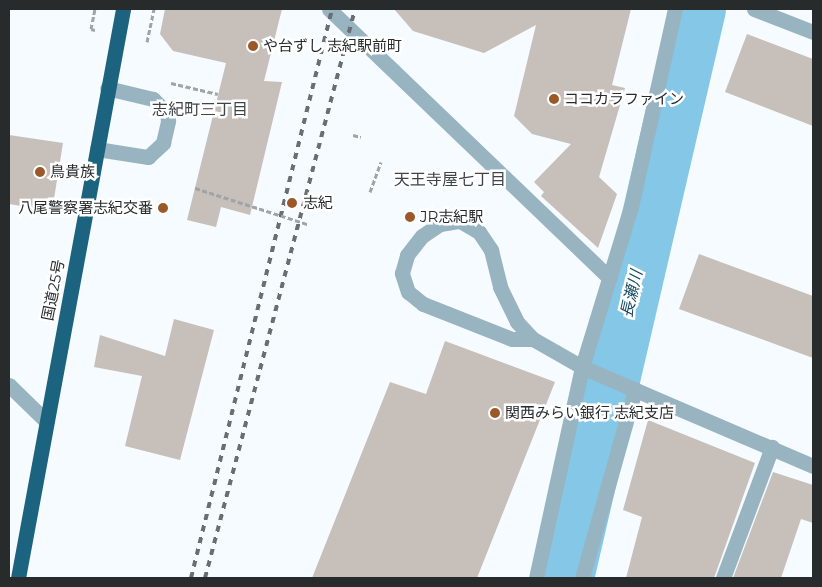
<!DOCTYPE html>
<html>
<head>
<meta charset="utf-8">
<style>
	body { margin:0 }
	#map { position:relative; width:822px; height:587px; overflow:hidden; background:#f5fbfe; font-family:Montserrat,"Noto Sans JP",sans-serif }
	div>[style] { position:absolute }
	.river>* { height:56px; margin:-28px; padding:0 28px; transform-origin:28px; border-radius:28px; background:#84c7e6 }
	.building>* { inset:0; background:#c6bfba }
	.path>* { height:3px; margin-top:-1.5px; transform-origin:0; background:repeating-linear-gradient(90deg,#9fa4a6 0 5px,transparent 0 7.5px) }
	.lane>* { height:15px; margin:-7.5px; padding:0 7.5px; transform-origin:7.5px; border-radius:7.5px; background:#98b4c1 }
	.street>* { height:15px; margin:-7.5px; padding:0 7.5px; transform-origin:7.5px; border-radius:7.5px; background:#98b4c1 }
	.highway>* { height:15px; margin:-7.5px; padding:0 7.5px; transform-origin:7.5px; border-radius:7.5px; background:#1b637e }
	.rail>* { height:4px; margin-top:-2px; transform-origin:0; background:repeating-linear-gradient(90deg,#6a6e70 0 6px,transparent 0 12px) }
	.path-bridge>* { height:3px; margin-top:-1.5px; transform-origin:0; background:repeating-linear-gradient(90deg,#9fa4a6 0 5px,transparent 0 7.5px) }
	.dots>* { width:14px; height:14px; translate:-50% -50%; box-sizing:border-box; border:2px solid #fff; border-radius:50% }
	span { translate:-50% -50%; white-space:nowrap; text-align:center; line-height:1.15; -webkit-text-stroke:5px #fff; paint-order:stroke }
	.poi-label { font-size:15px; color:#282b2c }
	.left { translate:0 -50%; text-align:left }
	.right { translate:-100% -50%; text-align:right }
	.street-label { font-size:15px; color:#282b2c }
	.neighbourhood-label { font-size:16px; color:#3e4548 }
	.water-label { font-size:16px; color:#154c62; font-style:italic }
	.frame { position:absolute; inset:0; border:10px solid #282b2c; pointer-events:none }
</style>
</head>
<body>
<div id="map">
	<div class="river">
		<div style="left:566px;top:578px;width:584px;rotate:-76.94deg"></div>
	</div>
	<div class="building">
		<div style="clip-path:polygon(165px 9px,282px 9px,264px 81px,282px 82px,250px 215px,221px 207px,216px 227px,187px 220px,226px 63px,173px 51px,160px 34px)"></div>
		<div style="clip-path:polygon(394px 9px,631px 9px,612px 85px,625px 88px,599px 177px,617px 194px,598px 248px,541px 196px,544px 192px,534px 182px,571px 144px,532px 134px,514px 116px,536px 25px,484px 53px,413px 31px)"></div>
		<div style="clip-path:polygon(747px 34px,813px 59px,813px 126px,725px 92px)"></div>
		<div style="clip-path:polygon(9px 135px,63px 143px,52px 211px,9px 204px)"></div>
		<div style="clip-path:polygon(699px 254px,813px 296px,813px 358px,679px 309px)"></div>
		<div style="clip-path:polygon(174px 319px,214px 330px,180px 460px,125px 446px,142px 376px,94px 367px,100px 335px,165px 356px)"></div>
		<div style="clip-path:polygon(445px 341px,555px 382px,477px 578px,312px 578px,390px 382px,426px 394px)"></div>
		<div style="clip-path:polygon(648px 420px,755px 463px,714px 578px,626px 578px,642px 517px,623px 510px)"></div>
		<div style="clip-path:polygon(773px 472px,813px 485px,813px 523px,801px 519px,781px 578px,733px 578px)"></div>
	</div>
	<div class="path">
		<div style="left:95px;top:30px;width:4px;rotate:-166deg"></div>
		<div style="left:91px;top:29px;width:20px;rotate:-79deg"></div>
		<div style="left:147px;top:42px;width:34px;rotate:-78deg"></div>
		<div style="left:171px;top:83px;width:48px;rotate:13.2deg"></div>
		<div style="left:353px;top:135px;width:8px;rotate:14deg"></div>
		<div style="left:370px;top:192px;width:32px;rotate:-70deg"></div>
	</div>
	<div class="lane">
		<div style="left:754px;top:9px;width:63px;rotate:21.3deg"></div>
	</div>
	<div class="street">
		<div style="left:329px;top:9px;width:389px;rotate:43.8deg"></div>
		<div style="left:97px;top:149px;width:52px;rotate:8.9deg"></div>
		<div style="left:148px;top:157px;width:21px;rotate:-43deg"></div>
		<div style="left:163px;top:143px;width:23px;rotate:-77deg"></div>
		<div style="left:168px;top:121px;width:8px;rotate:-97deg"></div>
		<div style="left:167px;top:113px;width:20px;rotate:-135deg"></div>
		<div style="left:153px;top:99px;width:47px;rotate:-166.6deg"></div>
		<div style="left:533px;top:339px;width:21px;rotate:180deg"></div>
		<div style="left:512px;top:339px;width:96px;rotate:-158.5deg"></div>
		<div style="left:423px;top:304px;width:19px;rotate:-141deg"></div>
		<div style="left:408px;top:292px;width:20px;rotate:-108deg"></div>
		<div style="left:402px;top:273px;width:19px;rotate:-74deg"></div>
		<div style="left:407px;top:255px;width:24px;rotate:-52deg"></div>
		<div style="left:422px;top:236px;width:22px;rotate:-34deg"></div>
		<div style="left:440px;top:224px;width:20px;rotate:-9deg"></div>
		<div style="left:460px;top:221px;width:22px;rotate:30deg"></div>
		<div style="left:479px;top:232px;width:22px;rotate:56deg"></div>
		<div style="left:491px;top:250px;width:38px;rotate:76deg"></div>
		<div style="left:500px;top:287px;width:39px;rotate:64deg"></div>
		<div style="left:517px;top:322px;width:23px;rotate:47deg"></div>
		<div style="left:533px;top:339px;width:56px;rotate:29.7deg"></div>
		<div style="left:582px;top:367px;width:251px;rotate:23.2deg"></div>
		<div style="left:9px;top:385px;width:52px;rotate:44.2deg"></div>
		<div style="left:536px;top:578px;width:216px;rotate:-77.7deg"></div>
		<div style="left:582px;top:367px;width:167px;rotate:-73deg"></div>
		<div style="left:631px;top:207px;width:203px;rotate:-77.5deg"></div>
		<div style="left:582px;top:578px;width:196px;rotate:-74.3deg"></div>
		<div style="left:723px;top:578px;width:140px;rotate:-69.5deg"></div>
	</div>
	<div class="highway">
		<div style="left:18px;top:578px;width:579px;rotate:-79.54deg"></div>
	</div>
	<div class="rail">
		<div style="left:191px;top:578px;width:586px;rotate:-76.08deg"></div>
		<div style="left:205px;top:578px;width:588px;rotate:-75.23deg"></div>
	</div>
	<div class="path-bridge">
		<div style="left:195px;top:188px;width:118px;rotate:17.8deg"></div>
	</div>
	<div class="dots">
		<div style="left:253px;top:46px;background:#9b5828"></div>
		<div style="left:554px;top:99px;background:#9b5828"></div>
		<div style="left:40px;top:172px;background:#9b5828"></div>
		<div style="left:292px;top:203px;background:#9b5828"></div>
		<div style="left:163px;top:208px;background:#9b5828"></div>
		<div style="left:410px;top:217px;background:#9b5828"></div>
		<div style="left:495px;top:413px;background:#9b5828"></div>
	</div>
	<div class="poi-label">
		<span class="left" style="left:263px;top:46px">や台ずし 志紀駅前町</span>
		<span class="left" style="left:564px;top:99px">ココカラファイン</span>
		<span class="left" style="left:50px;top:172px">鳥貴族</span>
		<span class="left" style="left:303px;top:203px">志紀</span>
		<span class="right" style="left:153px;top:208px">八尾警察署志紀交番</span>
		<span class="left" style="left:420px;top:217px">JR志紀駅</span>
		<span class="left" style="left:505px;top:413px">関西みらい銀行 志紀支店</span>
	</div>
	<div class="street-label">
		<span style="left:53px;top:290px;rotate:-79deg">国道25号</span>
	</div>
	<div class="neighbourhood-label">
		<span style="left:200px;top:110px">志紀町三丁目</span>
		<span style="left:450px;top:180px">天王寺屋七丁目</span>
	</div>
	<div class="water-label">
		<span style="left:632px;top:294px;rotate:-77deg">長瀬川</span>
	</div>
	<div class="frame"></div>
</div>
</body>
</html>
